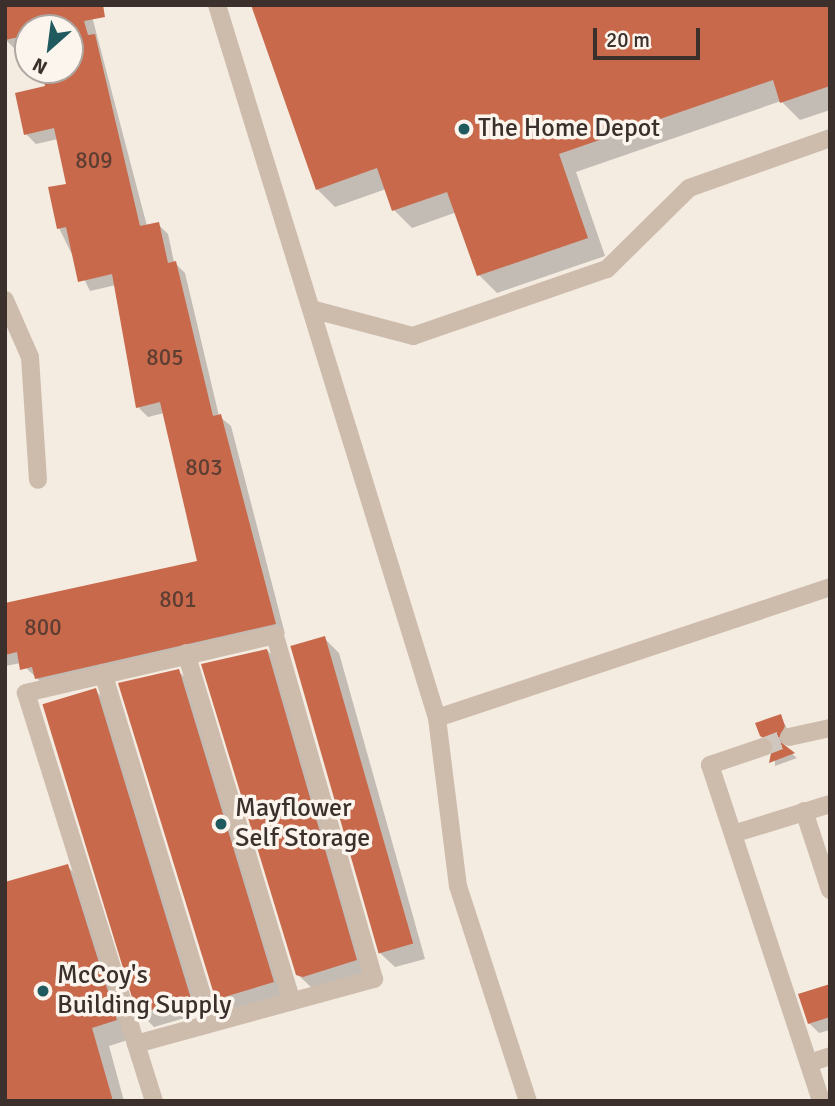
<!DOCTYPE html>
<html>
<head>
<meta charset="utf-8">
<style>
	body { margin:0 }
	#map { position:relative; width:835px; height:1106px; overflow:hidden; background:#f4ebe1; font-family:Signika,sans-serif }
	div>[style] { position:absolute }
	.shadow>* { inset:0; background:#0003 }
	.building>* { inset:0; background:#c8694b; transform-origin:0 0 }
	.minor-tunnel>* { height:18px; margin-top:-9px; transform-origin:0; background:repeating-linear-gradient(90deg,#cfc6bd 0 18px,transparent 0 27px) }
	.minor>* { height:18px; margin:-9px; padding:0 9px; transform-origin:9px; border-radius:9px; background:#cdbbac }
	.dots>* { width:19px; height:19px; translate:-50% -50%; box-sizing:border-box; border:4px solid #fbf5ee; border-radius:50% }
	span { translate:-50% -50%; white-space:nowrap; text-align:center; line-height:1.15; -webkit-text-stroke:7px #fbf5ee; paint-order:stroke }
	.number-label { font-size:23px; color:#5e3e33 }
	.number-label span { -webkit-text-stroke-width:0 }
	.poi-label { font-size:26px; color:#3b302b }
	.left { translate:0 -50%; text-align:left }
	.frame { position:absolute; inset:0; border:7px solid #3b302b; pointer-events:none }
	.north { position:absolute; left:14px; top:14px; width:70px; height:70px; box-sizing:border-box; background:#fbf5ee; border:2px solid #aea6a0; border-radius:50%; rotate:208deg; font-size:19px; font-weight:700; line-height:28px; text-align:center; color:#3b302b }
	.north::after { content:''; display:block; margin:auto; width:24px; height:32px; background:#1f5a5e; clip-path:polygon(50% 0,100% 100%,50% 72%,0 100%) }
	.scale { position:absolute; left:593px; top:28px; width:107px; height:32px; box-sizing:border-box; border:4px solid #3b302b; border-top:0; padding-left:9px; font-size:21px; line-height:24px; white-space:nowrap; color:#3b302b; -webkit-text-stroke:5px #fbf5ee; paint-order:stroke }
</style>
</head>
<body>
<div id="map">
	<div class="shadow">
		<div style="clip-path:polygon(5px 5px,89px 5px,147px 226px,158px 224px,168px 234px,174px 262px,185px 273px,219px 416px,231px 426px,285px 634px,47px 688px,21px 663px,5px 666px,5px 605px,199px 562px,164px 413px,148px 417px,138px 407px,116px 285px,90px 291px,59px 228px,68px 185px,58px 139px,36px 144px,26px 134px,47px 88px,43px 70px,70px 70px,70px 28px,28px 28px,28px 46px,15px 49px,5px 39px)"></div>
		<div style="clip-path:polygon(830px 5px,830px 110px,800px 120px,781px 101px,576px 172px,605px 256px,497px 293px,479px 275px,457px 212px,412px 228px,394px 210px,386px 189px,335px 207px,317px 189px)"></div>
		<div style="clip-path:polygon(324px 638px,339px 653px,425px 959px,395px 967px,380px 953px)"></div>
		<div style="clip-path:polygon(267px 650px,281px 665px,370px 974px,312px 988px,297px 974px)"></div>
		<div style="clip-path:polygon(178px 671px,193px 685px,287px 996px,237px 1011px,215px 990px)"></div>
		<div style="clip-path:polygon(95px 690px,110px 705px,205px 1012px,154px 1027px,140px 1013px)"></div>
		<div style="clip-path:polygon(780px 716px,789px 732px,782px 745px,797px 758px,775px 766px,775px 744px,761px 735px)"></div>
		<div style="clip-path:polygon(67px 866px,85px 884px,134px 1038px,109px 1046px,124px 1101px,5px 1101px)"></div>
		<div style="clip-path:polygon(830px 986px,830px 1030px,819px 1033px,809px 1023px)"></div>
	</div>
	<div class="building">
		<div style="clip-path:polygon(5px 5px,103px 5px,105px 17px,84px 21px,88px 35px,95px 34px,140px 226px,159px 222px,168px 263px,176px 261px,213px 416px,221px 414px,276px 624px,35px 679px,32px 667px,20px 670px,17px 652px,5px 655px,5px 603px,197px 561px,160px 402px,136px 408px,112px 274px,78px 282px,66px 227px,57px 229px,48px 187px,66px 184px,54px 128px,24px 135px,15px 93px,45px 86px,41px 70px,70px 70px,70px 28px,28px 28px,28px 35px,5px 40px)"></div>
		<div style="clip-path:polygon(251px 5px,830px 5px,830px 86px,780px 103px,773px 80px,559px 154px,588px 238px,477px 276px,447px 192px,392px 211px,377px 168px,316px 190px)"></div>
		<div style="left:325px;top:636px;width:320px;height:36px;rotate:74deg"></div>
		<div style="clip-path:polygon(267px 649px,357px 960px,303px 977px,296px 975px,201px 664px)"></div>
		<div style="clip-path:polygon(179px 669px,274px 982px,221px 998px,213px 991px,118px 683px)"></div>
		<div style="left:96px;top:688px;width:324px;height:56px;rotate:73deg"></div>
		<div style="clip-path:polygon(781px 714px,785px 726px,778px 740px,795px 753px,769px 763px,773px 743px,760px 736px,755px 723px)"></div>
		<div style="clip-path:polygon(68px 864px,117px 1020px,92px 1028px,113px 1101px,5px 1101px,5px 882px)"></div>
		<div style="clip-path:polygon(830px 984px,830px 1017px,808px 1024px,798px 994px)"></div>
	</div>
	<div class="minor-tunnel">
		<div style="left:763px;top:747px;width:28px;rotate:-21deg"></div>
	</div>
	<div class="minor">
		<div style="left:217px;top:5px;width:746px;rotate:72.85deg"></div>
		<div style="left:437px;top:718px;width:414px;rotate:-18.4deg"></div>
		<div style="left:5px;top:300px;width:62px;rotate:66.3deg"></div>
		<div style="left:30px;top:357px;width:123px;rotate:86.3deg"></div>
		<div style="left:311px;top:309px;width:106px;rotate:14.8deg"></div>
		<div style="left:413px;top:336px;width:205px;rotate:-19.1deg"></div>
		<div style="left:607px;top:269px;width:115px;rotate:-44.6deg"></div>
		<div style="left:689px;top:188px;width:150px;rotate:-19.5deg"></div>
		<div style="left:186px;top:653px;width:364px;rotate:73.1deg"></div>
		<div style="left:103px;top:673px;width:366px;rotate:72.9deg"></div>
		<div style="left:437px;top:718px;width:169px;rotate:82.9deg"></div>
		<div style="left:458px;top:886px;width:226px;rotate:72deg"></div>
		<div style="left:789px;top:737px;width:42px;rotate:-12.4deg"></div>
		<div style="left:763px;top:747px;width:56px;rotate:161.2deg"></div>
		<div style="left:710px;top:765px;width:354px;rotate:71.7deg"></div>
		<div style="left:804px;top:811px;width:83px;rotate:71.8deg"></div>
		<div style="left:736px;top:833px;width:98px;rotate:-17.1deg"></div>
		<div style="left:136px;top:1044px;width:247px;rotate:-15.3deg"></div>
		<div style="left:374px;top:979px;width:358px;rotate:-106.1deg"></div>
		<div style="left:275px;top:635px;width:256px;rotate:166.9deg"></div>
		<div style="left:26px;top:693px;width:368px;rotate:72.6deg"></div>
		<div style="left:136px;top:1044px;width:60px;rotate:72.5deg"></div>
		<div style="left:809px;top:1063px;width:22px;rotate:-18deg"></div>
	</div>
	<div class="dots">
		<div style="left:464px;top:129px;background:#1f5a5e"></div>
		<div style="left:221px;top:824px;background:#1f5a5e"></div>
		<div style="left:43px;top:991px;background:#1f5a5e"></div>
	</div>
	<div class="number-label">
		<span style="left:94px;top:161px">809</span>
		<span style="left:165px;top:358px">805</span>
		<span style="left:204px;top:468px">803</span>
		<span style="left:178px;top:600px">801</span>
		<span style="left:43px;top:628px">800</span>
	</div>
	<div class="poi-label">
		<span class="left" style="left:478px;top:129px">The Home Depot</span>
		<span class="left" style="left:235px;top:824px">Mayflower<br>Self Storage</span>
		<span class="left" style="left:57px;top:991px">McCoy's<br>Building Supply</span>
	</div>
	<div class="frame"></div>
	<div class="north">N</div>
	<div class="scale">20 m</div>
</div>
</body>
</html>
